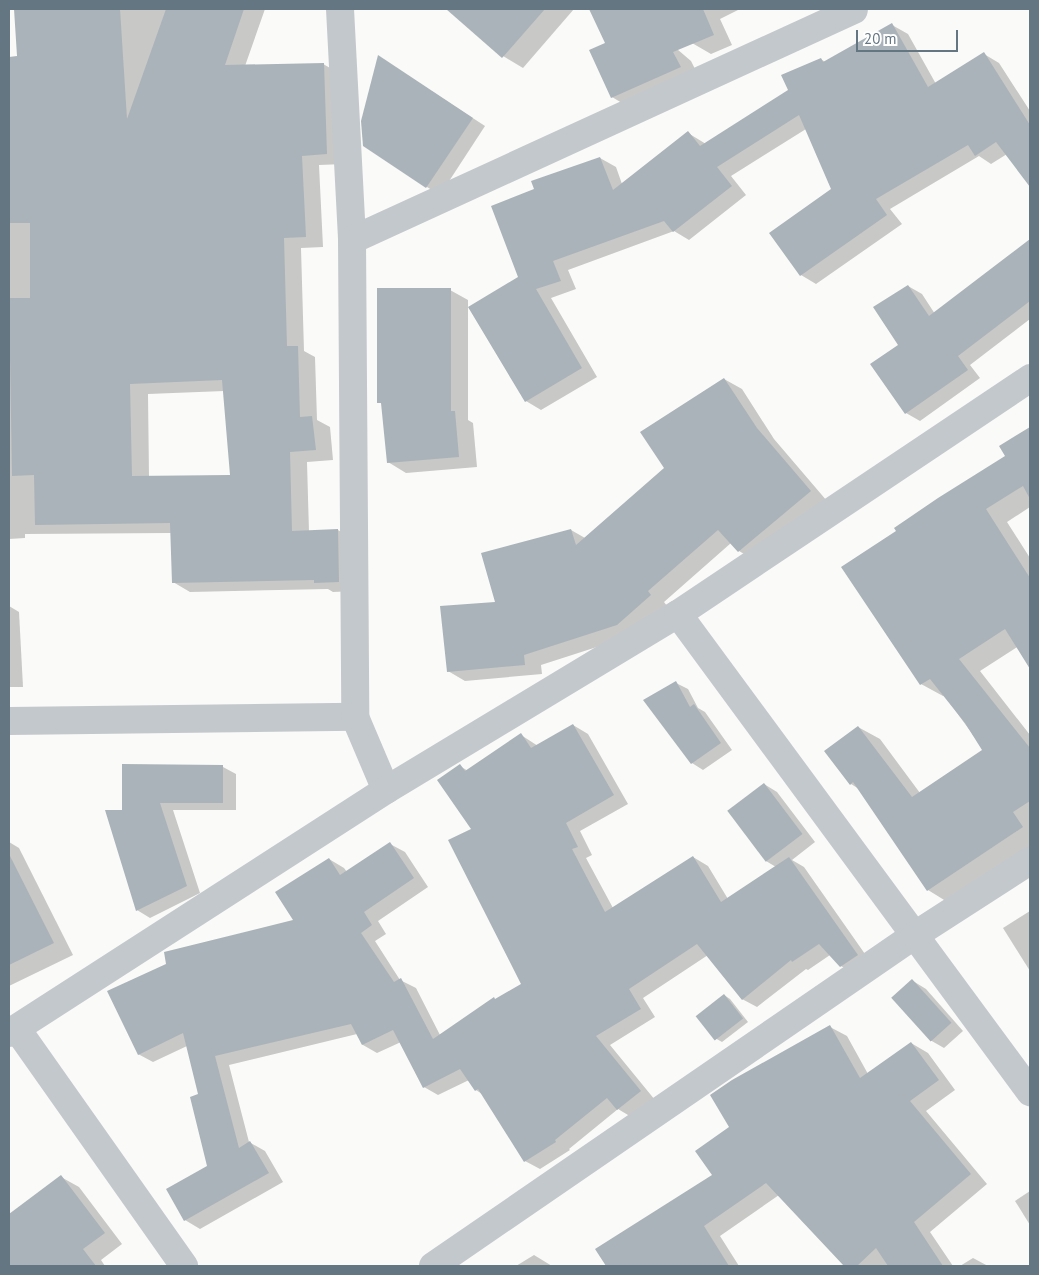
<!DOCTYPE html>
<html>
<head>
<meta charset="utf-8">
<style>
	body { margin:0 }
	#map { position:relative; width:1039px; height:1275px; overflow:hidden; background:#fafaf8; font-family:"PT Sans",sans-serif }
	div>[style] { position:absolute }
	.shadow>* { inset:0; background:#0003 }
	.building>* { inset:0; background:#aab3b9; transform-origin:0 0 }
	.minor>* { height:28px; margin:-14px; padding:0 14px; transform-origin:14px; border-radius:14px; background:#c3c8cc }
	span { translate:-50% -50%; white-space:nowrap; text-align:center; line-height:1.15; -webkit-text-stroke:5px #fff; paint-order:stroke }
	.frame { position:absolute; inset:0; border:10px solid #657683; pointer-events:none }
	.scale { position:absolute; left:856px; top:30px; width:102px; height:22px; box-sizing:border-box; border:2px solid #657683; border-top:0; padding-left:6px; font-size:15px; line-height:18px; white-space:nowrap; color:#657683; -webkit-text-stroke:4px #fff; paint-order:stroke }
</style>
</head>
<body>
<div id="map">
	<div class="shadow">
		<div style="clip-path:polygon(evenodd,16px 9px,265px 9px,245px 66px,323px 64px,341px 74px,344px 164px,319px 165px,323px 247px,301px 248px,304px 351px,315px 357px,317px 420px,330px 427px,333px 460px,307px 462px,309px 532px,338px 530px,356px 541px,356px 591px,333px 592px,328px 589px,190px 592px,173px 582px,171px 533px,25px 534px,25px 538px,9px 539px,9px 58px,19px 58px,16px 9px,224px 391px,231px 476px,149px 477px,148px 394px,224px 391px)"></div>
		<div style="clip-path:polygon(448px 9px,574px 9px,523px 68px,503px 56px)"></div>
		<div style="clip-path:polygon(622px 9px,643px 20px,691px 61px,700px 79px,632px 109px,612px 97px,607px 43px,596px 21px)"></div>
		<div style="clip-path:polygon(671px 9px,740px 9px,720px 19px,732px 45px,711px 54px,692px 43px)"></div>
		<div style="clip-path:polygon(892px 25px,908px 34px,936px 84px,984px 54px,999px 63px,1030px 111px,1030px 185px,1007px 154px,991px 164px,979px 156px,890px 209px,902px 224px,816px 284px,801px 275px,832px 190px,806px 129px,731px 176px,746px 195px,689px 240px,674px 231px,568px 270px,576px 289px,551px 298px,597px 377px,541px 410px,526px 401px,520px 278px,536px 190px,600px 158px,616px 167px,622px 184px,688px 133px,706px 144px,789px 91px,821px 59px,825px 62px)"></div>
		<div style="clip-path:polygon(379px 57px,485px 126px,440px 195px,427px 187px)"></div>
		<div style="clip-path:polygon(1027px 243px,1030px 244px,1030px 319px,970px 365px,980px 378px,920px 421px,906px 413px,899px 345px,908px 286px,922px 294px,935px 314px)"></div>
		<div style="clip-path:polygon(450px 290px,468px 300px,468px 420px,473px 423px,477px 467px,406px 473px,388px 462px,383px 404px,378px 402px)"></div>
		<div style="clip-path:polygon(724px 379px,742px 389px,774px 439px,827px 501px,756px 561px,739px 551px,731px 543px,664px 602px,667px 606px,634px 635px,541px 665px,542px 674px,465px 681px,448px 671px,497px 603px,571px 530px,585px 538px,665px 468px)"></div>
		<div style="clip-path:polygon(1030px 428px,1030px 507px,1007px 522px,1030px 558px,1030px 648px,1022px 644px,980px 671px,1030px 735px,1030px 848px,949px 903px,928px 890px,859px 789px,851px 784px,858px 727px,880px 739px,920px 793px,984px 750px,944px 695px,943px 696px,921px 684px,843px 568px,1007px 457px,1001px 446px)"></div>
		<div style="clip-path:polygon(9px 606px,19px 612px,23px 687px,9px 687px)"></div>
		<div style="clip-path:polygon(676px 683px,688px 689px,698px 708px,705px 712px,732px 750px,703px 770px,692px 763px)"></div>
		<div style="clip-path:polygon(573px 725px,588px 734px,628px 804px,580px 831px,592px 855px,586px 858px,613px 908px,693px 857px,708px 866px,728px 899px,776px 867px,766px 861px,764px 784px,777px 792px,815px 842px,792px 860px,804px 867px,872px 964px,856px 975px,841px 966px,830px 955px,808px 970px,806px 969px,757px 1007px,742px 999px,708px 955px,643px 998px,655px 1017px,610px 1045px,655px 1100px,633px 1118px,618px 1109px,569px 1149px,570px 1150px,540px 1169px,525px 1161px,482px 1094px,476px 1090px,469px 1080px,438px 1095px,424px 1087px,401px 1042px,377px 1053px,363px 1045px,357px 1034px,229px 1065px,249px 1142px,265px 1151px,283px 1182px,200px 1229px,185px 1220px,209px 1166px,199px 1095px,187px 1046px,153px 1062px,138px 1054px,295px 921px,329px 859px,344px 868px,347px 872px,390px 844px,405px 852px,428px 887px,378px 921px,386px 934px,375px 941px,400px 980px,416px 988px,440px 1035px,522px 984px,472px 830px,460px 766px,468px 771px,521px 735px,538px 746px)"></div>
		<div style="clip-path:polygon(223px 767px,236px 774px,236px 810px,173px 810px,200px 893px,150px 918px,137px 910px,124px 811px)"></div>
		<div style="clip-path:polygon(9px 842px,19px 848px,73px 955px,9px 986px)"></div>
		<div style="clip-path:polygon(1030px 911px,1030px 971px,1003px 928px)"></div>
		<div style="clip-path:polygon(913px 981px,926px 989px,963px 1031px,944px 1048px,930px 1040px)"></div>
		<div style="clip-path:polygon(724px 995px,730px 999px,748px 1022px,722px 1042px,715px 1038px,698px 1016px)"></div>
		<div style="clip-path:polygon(830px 1027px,847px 1036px,868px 1074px,911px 1043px,928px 1053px,955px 1090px,926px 1111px,987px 1184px,930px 1232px,953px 1266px,841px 1266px,844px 1264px,779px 1195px,720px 1236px,739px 1266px,608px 1266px,597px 1249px,713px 1176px,731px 1128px)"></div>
		<div style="clip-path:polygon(61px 1177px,79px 1187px,122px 1244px,101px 1260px,105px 1266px,9px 1266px,9px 1215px)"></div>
		<div style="clip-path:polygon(1030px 1191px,1030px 1225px,1015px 1201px)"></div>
		<div style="clip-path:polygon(534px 1255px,552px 1266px,516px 1266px)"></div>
		<div style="clip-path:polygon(973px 1258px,988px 1266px,960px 1266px)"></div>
	</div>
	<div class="building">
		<div style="clip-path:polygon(evenodd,14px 9px,120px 9px,127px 119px,166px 9px,244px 9px,225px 65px,324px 63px,327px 154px,302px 156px,306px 237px,284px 238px,287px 346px,298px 346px,300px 417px,312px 416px,316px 450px,290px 452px,292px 531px,338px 529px,339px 582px,314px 583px,314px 580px,172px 583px,170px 523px,35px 525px,34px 475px,12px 476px,9px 298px,30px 298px,30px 223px,9px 223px,9px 57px,17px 56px,14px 9px,222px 380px,230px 475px,132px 476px,130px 384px,222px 380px)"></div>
		<div style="clip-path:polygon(446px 9px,545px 9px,502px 58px)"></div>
		<div style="clip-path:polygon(589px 9px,703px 9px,714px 35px,673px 52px,681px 67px,611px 98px,589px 50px,605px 43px)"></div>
		<div style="clip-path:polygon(892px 23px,928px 87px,984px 52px,1030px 125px,1030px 187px,996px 142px,975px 156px,968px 145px,876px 199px,887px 215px,800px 276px,769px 233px,831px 189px,799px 115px,717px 167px,732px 186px,673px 232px,664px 221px,553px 261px,561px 281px,536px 289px,582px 368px,525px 402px,468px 307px,518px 277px,491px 206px,534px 189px,531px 181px,600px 157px,613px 190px,688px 131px,700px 146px,788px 90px,781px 75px,821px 58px,823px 62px)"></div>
		<div style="clip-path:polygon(378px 55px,473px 118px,426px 188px,363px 146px,361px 121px)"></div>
		<div style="clip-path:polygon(1030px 239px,1030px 301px,958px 356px,968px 370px,905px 414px,870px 364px,898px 345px,873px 307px,908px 285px,929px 316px)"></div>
		<div style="clip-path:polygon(377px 288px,451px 288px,451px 411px,455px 411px,459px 457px,387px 463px,381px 403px,377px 403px)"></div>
		<div style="clip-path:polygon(724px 378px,757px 428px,811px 491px,738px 552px,718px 530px,648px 591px,651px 595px,617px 625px,524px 655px,525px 665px,447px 672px,440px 606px,495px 602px,481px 553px,571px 529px,576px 545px,664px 468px,640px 432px)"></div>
		<div style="clip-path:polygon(1030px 427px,1030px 499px,1023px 486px,986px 509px,1030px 578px,1030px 669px,1005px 629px,959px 659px,1030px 748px,1030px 801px,1013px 812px,1023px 827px,927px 891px,853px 782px,850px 785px,824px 751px,858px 726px,912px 797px,982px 750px,965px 723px,930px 679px,920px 685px,841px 567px,896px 531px,894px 528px,938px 498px,1005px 456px,999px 446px)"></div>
		<div style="clip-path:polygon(676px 681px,690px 707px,694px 704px,721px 743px,691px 764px,643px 700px)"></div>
		<div style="clip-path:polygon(573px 724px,614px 795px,566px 823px,578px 847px,572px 849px,605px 912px,693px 856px,721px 902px,789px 857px,858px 955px,840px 967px,819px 944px,792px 962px,791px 960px,742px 1000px,697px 944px,629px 989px,641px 1009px,596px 1036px,641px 1091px,617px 1110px,607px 1098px,555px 1140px,556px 1142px,524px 1162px,478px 1089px,475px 1091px,460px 1069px,423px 1088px,393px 1030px,362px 1045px,351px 1024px,215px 1056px,239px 1148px,250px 1141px,269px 1173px,184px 1221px,166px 1189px,207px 1166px,190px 1097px,198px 1094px,183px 1033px,138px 1055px,107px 991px,166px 964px,164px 952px,293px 920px,275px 892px,329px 858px,340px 875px,390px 842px,414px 878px,364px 912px,372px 925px,361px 933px,394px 982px,401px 978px,433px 1039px,494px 997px,495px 999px,521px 984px,448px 840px,471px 829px,437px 780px,460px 764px,465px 771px,521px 733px,531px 748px)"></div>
		<div style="clip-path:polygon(122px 764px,223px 765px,223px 803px,160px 803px,187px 886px,136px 911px,105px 810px,122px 810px)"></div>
		<div style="left:764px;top:783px;width:64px;height:46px;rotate:53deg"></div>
		<div style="clip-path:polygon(9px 854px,54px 943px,9px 965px)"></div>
		<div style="left:912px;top:979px;width:59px;height:28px;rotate:48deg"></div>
		<div style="left:724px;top:994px;width:31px;height:36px;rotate:52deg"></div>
		<div style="clip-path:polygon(830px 1025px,860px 1078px,911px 1042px,939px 1080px,910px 1101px,971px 1174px,914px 1222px,943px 1266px,888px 1266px,876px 1248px,857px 1266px,844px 1266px,766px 1183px,704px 1226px,729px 1266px,606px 1266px,595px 1249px,712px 1175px,695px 1151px,729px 1127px,710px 1095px,732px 1080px)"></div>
		<div style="clip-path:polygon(61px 1175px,105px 1233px,83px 1249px,96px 1266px,9px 1266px,9px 1214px)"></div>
	</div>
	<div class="minor">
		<div style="left:340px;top:9px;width:231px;rotate:87deg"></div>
		<div style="left:352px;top:240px;width:477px;rotate:89.6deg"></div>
		<div style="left:352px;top:240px;width:552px;rotate:-24.62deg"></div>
		<div style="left:678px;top:614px;width:594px;rotate:53.63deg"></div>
		<div style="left:9px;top:721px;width:346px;rotate:-0.7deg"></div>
		<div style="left:355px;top:717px;width:79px;rotate:67deg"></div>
		<div style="left:17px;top:1029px;width:290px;rotate:54.8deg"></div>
		<div style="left:9px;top:1033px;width:449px;rotate:-32.8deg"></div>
		<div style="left:386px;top:790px;width:341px;rotate:-31.1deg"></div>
		<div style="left:678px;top:614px;width:424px;rotate:-33.8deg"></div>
		<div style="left:433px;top:1266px;width:585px;rotate:-34.48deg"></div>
		<div style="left:915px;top:935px;width:137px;rotate:-32.8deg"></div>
	</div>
	<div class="frame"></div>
	<div class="scale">20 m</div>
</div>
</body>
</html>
